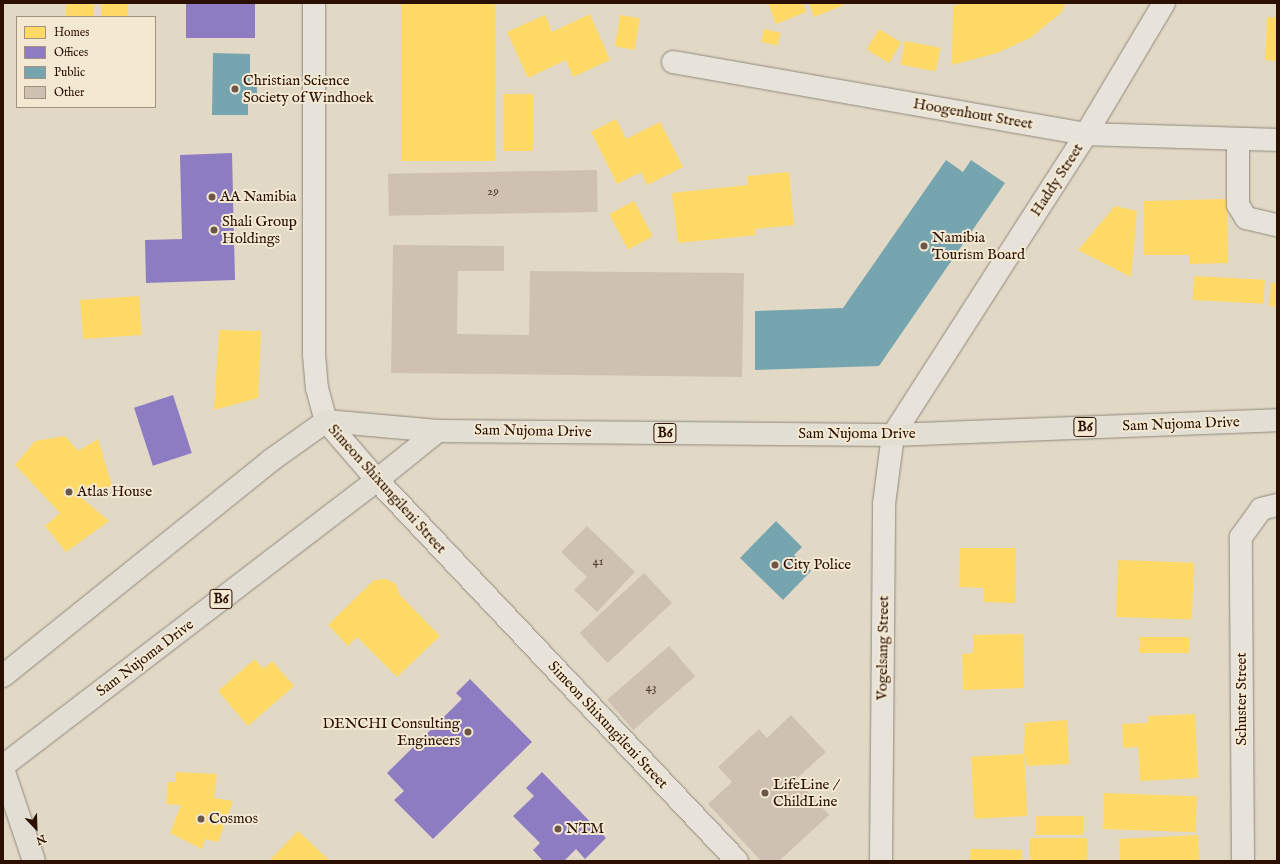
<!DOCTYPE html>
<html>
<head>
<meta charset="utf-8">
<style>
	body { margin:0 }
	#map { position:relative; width:1280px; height:864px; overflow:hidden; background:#e1d9c6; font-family:"IM FELL English",serif }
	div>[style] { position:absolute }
	.homes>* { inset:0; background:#ffd966; transform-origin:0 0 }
	.offices>* { inset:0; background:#8e7cc3; transform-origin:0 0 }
	.public>* { inset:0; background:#76a5af }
	.building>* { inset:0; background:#cfc1b1; transform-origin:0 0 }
	.roads { filter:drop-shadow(0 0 1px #90887b) drop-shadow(0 0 1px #90887b) }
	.minor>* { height:22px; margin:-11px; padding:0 11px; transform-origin:11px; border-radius:11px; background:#e8e3da }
	.major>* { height:22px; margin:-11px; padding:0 11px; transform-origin:11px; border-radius:11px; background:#e3ded4 }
	.highway>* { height:22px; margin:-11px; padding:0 11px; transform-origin:11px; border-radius:11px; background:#e3ded4 }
	.dots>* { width:11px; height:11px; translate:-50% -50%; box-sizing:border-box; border:2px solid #f3e9d3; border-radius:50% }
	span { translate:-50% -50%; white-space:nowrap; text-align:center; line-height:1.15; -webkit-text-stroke:4px #f3e9d3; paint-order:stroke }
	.number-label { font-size:13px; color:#553d2f }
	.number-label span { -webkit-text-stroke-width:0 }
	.shield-label span { padding:1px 3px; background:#f3e9d3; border:1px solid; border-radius:3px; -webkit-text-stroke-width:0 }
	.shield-label { font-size:14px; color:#2b1002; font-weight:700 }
	.poi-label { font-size:15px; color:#2b1002 }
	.left { translate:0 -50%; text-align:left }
	.right { translate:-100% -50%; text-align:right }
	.street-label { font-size:15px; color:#2b1002 }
	.frame { position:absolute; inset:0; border:4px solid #2b1002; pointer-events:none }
	.legend { position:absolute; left:16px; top:16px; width:140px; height:92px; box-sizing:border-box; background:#f3e9d3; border:1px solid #a3927f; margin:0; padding:5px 7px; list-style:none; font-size:12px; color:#2b1002 }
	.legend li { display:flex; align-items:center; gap:8px; height:20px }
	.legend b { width:20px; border:1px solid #a3927f }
	.north { position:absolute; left:16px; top:808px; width:40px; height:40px; -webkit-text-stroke:3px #f3e9d3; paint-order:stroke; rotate:157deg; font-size:11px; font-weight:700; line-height:16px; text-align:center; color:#2b1002 }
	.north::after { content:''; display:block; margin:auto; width:14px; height:18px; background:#2b1002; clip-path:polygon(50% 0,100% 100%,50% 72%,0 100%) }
</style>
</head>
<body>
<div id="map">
	<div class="homes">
		<div style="left:66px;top:3px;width:28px;height:14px"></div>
		<div style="left:101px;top:3px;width:27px;height:14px"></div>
		<div style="left:401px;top:3px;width:94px;height:158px"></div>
		<div style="clip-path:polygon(768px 3px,803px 3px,806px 12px,776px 24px)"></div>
		<div style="clip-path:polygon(809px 3px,843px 3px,844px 5px,814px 17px)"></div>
		<div style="clip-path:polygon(964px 3px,1066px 3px,1061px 13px,1030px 38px,997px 53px,952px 65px,953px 6px)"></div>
		<div style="clip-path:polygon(590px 14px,610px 60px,573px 77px,566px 60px,528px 78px,507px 32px,545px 15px,552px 32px)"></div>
		<div style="left:620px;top:15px;width:20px;height:32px;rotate:9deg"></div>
		<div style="clip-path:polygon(1267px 17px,1277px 18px,1277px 61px,1265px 60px)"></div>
		<div style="left:764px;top:29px;width:17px;height:13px;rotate:13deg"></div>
		<div style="left:879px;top:29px;width:26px;height:24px;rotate:31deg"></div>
		<div style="left:905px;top:41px;width:36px;height:24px;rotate:11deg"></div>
		<div style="left:503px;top:94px;width:30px;height:57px"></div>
		<div style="clip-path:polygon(616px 119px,626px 139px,660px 122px,683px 167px,647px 185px,641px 172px,617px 184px,591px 132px)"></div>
		<div style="clip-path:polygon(789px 172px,794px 225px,755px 229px,756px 235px,678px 243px,672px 193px,748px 185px,747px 176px)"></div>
		<div style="clip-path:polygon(1227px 199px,1228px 263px,1189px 264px,1189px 255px,1144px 255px,1144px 201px)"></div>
		<div style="left:634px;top:201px;width:40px;height:28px;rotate:62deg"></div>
		<div style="clip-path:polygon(1115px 206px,1137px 211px,1131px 277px,1078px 250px)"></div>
		<div style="left:1194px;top:276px;width:71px;height:24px;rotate:3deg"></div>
		<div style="clip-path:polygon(1271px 283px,1277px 283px,1277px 307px,1269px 306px)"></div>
		<div style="left:139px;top:296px;width:39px;height:59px;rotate:86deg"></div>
		<div style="clip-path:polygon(219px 330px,261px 331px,258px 398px,214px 410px)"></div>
		<div style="clip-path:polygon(65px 436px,78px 451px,98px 439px,112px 486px,82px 498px,109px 521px,66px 552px,45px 526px,60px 513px,15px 465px,35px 441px)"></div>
		<div style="clip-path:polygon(960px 548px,1016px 548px,1015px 603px,984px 602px,984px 588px,959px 587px)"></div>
		<div style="left:1118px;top:560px;width:76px;height:57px;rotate:2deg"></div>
		<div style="clip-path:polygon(386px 579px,396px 584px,399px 594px,440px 636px,397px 677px,357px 637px,348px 646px,328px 625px,374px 580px)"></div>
		<div style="clip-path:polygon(1023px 634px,1024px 688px,963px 690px,962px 654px,973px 653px,973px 635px)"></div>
		<div style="left:1189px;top:637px;width:16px;height:50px;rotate:90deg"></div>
		<div style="clip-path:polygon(255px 659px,263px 669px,272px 661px,294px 686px,248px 726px,218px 691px)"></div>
		<div style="clip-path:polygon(1195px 714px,1198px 778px,1140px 781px,1138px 747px,1123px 748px,1122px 724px,1148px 723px,1148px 716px)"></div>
		<div style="clip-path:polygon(1067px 720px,1069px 764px,1027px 766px,1024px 754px,1025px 723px)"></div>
		<div style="left:1024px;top:754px;width:62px;height:53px;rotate:87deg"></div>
		<div style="clip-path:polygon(176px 772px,217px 774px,214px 798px,233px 801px,218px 842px,205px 839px,202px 849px,170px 833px,181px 805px,166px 804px,168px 782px,176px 782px)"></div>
		<div style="left:1104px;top:793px;width:93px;height:36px;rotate:2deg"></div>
		<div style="left:1083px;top:816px;width:19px;height:48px;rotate:90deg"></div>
		<div style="clip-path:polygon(298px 831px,330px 861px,269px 861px)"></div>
		<div style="clip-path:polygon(1198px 835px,1199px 861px,1120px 861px,1119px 839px)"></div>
		<div style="left:1087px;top:838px;width:23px;height:57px;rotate:90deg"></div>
		<div style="left:970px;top:849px;width:52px;height:12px;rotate:1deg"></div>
	</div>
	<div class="offices">
		<div style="left:186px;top:3px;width:69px;height:35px"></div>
		<div style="clip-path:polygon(232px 153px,235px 280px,146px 283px,145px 240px,182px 239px,180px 155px)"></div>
		<div style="left:173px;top:395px;width:61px;height:41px;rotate:72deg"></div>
		<div style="clip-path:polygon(470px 679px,532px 742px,433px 839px,394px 800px,404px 791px,387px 773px,462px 699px,456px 693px)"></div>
		<div style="clip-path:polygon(542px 772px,606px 838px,585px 859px,576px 849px,564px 861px,543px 861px,533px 850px,540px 843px,513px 816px,534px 796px,526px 788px)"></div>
	</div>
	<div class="public">
		<div style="clip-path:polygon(213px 53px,250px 54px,250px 81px,257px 81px,257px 97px,248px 97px,248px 115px,212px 115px)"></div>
		<div style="clip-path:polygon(946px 160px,963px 172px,971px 160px,1005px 183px,879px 366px,755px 370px,755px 311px,843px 308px)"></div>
		<div style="clip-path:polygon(776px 521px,802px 547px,794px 555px,811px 571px,783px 600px,740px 558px)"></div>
	</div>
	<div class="building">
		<div style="left:597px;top:170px;width:42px;height:209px;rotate:89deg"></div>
		<div style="clip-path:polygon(393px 245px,504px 246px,504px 271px,458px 271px,457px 334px,529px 335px,530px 271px,744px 273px,742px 377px,391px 373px)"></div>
		<div style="clip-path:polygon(587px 526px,635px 572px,597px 612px,574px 590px,587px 577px,561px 552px)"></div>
		<div style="left:644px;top:573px;width:41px;height:88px;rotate:47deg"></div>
		<div style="left:669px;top:646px;width:40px;height:82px;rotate:49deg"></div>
		<div style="clip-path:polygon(791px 715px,826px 752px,796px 779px,829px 815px,779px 861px,761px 861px,708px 804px,732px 782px,718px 767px,759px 729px,767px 738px)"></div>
	</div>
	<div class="roads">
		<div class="minor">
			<div style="left:314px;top:3px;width:352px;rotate:90deg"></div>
			<div style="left:314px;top:355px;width:33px;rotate:85deg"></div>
			<div style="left:317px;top:388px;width:34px;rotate:75deg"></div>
			<div style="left:326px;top:421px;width:78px;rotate:49.2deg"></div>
			<div style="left:377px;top:480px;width:524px;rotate:46.62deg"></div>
			<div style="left:673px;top:62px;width:419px;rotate:9.9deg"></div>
			<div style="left:1086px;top:134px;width:191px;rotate:1.8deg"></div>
			<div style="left:1238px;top:139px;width:66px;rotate:90deg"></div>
			<div style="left:1238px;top:205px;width:15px;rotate:58deg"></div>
			<div style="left:1246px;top:218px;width:32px;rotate:13deg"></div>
			<div style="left:881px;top:861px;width:357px;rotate:-89.5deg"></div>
			<div style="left:884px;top:504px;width:70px;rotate:-82.6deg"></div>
			<div style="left:893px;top:435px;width:358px;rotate:-57.3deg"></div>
			<div style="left:1086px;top:134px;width:152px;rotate:-59.2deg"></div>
			<div style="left:1243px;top:861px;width:324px;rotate:-90.4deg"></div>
			<div style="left:1241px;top:537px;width:34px;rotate:-54deg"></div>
			<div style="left:1261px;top:509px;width:16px;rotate:-14deg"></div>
		</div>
		<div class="major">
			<div style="left:3px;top:769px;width:97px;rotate:71.4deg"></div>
		</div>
		<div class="highway">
			<div style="left:3px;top:676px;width:343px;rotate:-38.8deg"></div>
			<div style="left:270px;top:461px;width:69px;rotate:-35.5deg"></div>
			<div style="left:326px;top:421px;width:112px;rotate:5.1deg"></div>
			<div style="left:438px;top:431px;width:455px;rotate:0.5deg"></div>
			<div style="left:893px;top:435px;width:384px;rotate:-2.2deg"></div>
			<div style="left:3px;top:766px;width:471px;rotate:-37.4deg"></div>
			<div style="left:377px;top:480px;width:78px;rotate:-38.8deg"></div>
		</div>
	</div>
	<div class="dots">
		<div style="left:235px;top:89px;background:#6b5647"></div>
		<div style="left:212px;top:197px;background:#6b5647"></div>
		<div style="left:214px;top:230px;background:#6b5647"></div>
		<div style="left:924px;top:246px;background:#6b5647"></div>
		<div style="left:69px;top:492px;background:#6b5647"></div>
		<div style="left:775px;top:565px;background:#6b5647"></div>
		<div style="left:468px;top:732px;background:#6b5647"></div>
		<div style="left:765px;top:793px;background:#6b5647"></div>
		<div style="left:201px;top:819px;background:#6b5647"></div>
		<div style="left:558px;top:829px;background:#6b5647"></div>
	</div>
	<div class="number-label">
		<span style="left:493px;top:192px">29</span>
		<span style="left:598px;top:562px">41</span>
		<span style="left:651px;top:688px">43</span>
	</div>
	<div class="shield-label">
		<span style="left:1085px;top:427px">B6</span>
		<span style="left:665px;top:433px">B6</span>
		<span style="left:221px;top:599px">B6</span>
	</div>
	<div class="poi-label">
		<span class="left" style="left:243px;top:89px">Christian Science<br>Society of Windhoek</span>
		<span class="left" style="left:220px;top:197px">AA Namibia</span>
		<span class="left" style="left:222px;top:230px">Shali Group<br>Holdings</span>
		<span class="left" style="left:932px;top:246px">Namibia<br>Tourism Board</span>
		<span class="left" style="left:77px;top:492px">Atlas House</span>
		<span class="left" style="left:783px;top:565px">City Police</span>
		<span class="right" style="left:460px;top:732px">DENCHI Consulting<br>Engineers</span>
		<span class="left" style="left:773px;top:793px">LifeLine /<br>ChildLine</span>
		<span class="left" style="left:209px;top:819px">Cosmos</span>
		<span class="left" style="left:566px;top:829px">NTM</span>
	</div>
	<div class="street-label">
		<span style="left:973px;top:114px;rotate:10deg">Hoogenhout Street</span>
		<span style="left:1057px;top:180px;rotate:-57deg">Haddy Street</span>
		<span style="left:1181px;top:424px;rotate:-2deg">Sam Nujoma Drive</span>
		<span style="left:533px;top:431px;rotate:1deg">Sam Nujoma Drive</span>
		<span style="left:857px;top:434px">Sam Nujoma Drive</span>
		<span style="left:387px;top:489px;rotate:48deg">Simeon Shixungileni Street</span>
		<span style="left:883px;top:648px;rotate:-89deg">Vogelsang Street</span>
		<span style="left:145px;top:658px;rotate:-37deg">Sam Nujoma Drive</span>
		<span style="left:1242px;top:699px;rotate:-90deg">Schuster Street</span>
		<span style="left:608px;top:725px;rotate:47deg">Simeon Shixungileni Street</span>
	</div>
	<div class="frame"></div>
	<ul class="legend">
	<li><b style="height:11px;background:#ffd966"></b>Homes</li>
	<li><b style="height:11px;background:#8e7cc3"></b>Offices</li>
	<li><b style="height:11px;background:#76a5af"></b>Public</li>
	<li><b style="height:11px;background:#cfc1b1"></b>Other</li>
	</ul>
	<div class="north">N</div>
</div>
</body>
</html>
